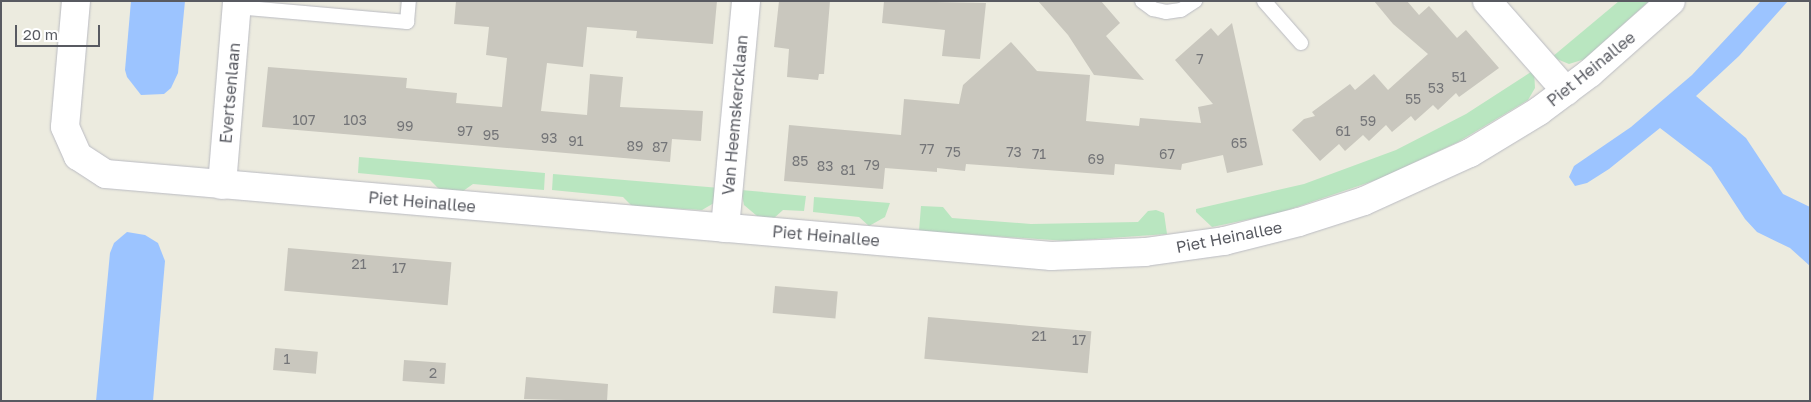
<!DOCTYPE html>
<html>
<head>
<meta charset="utf-8">
<style>
	body { margin:0 }
	#map { position:relative; width:1811px; height:402px; overflow:hidden; background:#ecebdf; font-family:"Golos Text",sans-serif }
	div>[style] { position:absolute }
	.green>* { inset:0; background:#b9e6c0 }
	.water>* { inset:0; background:#9cc4ff }
	.building>* { inset:0; background:#c9c7be; transform-origin:0 0 }
	.roads { filter:drop-shadow(0 0 1px #babbc2) drop-shadow(0 0 1px #babbc2) }
	.service>* { height:14px; margin:-7px; padding:0 7px; transform-origin:7px; border-radius:7px; background:#fff }
	.minor>* { height:28px; margin:-14px; padding:0 14px; transform-origin:14px; border-radius:14px; background:#fff }
	.tertiary>* { height:28px; margin:-14px; padding:0 14px; transform-origin:14px; border-radius:14px; background:#fff }
	span { translate:-50% -50%; white-space:nowrap; text-align:center; line-height:1.15; -webkit-text-stroke:4px #fff; paint-order:stroke }
	.number-label { font-size:14px; color:#747578 }
	.number-label span { -webkit-text-stroke-width:0 }
	.street-label { font-size:16px; color:#585a61 }
	.frame { position:absolute; inset:0; border:2px solid #585a61; pointer-events:none }
	.scale { position:absolute; left:15px; top:25px; width:85px; height:22px; box-sizing:border-box; border:2px solid #585a61; border-top:0; padding-left:6px; font-size:15px; line-height:18px; white-space:nowrap; color:#585a61; -webkit-text-stroke:4px #fff; paint-order:stroke }
</style>
</head>
<body>
<div id="map">
	<div class="green">
		<div style="clip-path:polygon(1619px 1px,1649px 1px,1585px 59px,1569px 64px,1552px 57px)"></div>
		<div style="clip-path:polygon(1534px 70px,1535px 88px,1528px 100px,1458px 142px,1379px 179px,1279px 213px,1212px 227px,1196px 212px,1196px 209px,1304px 184px,1396px 150px,1466px 114px)"></div>
		<div style="clip-path:polygon(359px 157px,545px 173px,544px 190px,473px 184px,463px 191px,439px 189px,430px 180px,358px 173px)"></div>
		<div style="clip-path:polygon(553px 174px,720px 188px,714px 203px,702px 210px,632px 206px,623px 197px,552px 190px)"></div>
		<div style="clip-path:polygon(741px 190px,806px 196px,804px 211px,783px 210px,773px 219px,757px 216px,744px 205px)"></div>
		<div style="clip-path:polygon(814px 197px,890px 203px,885px 217px,869px 226px,859px 217px,813px 212px)"></div>
		<div style="clip-path:polygon(921px 206px,943px 207px,952px 218px,1031px 224px,1138px 222px,1148px 211px,1156px 210px,1164px 213px,1167px 234px,1067px 241px,919px 231px)"></div>
	</div>
	<div class="water">
		<div style="clip-path:polygon(131px 1px,185px 1px,178px 73px,171px 88px,164px 94px,141px 95px,127px 77px,125px 70px)"></div>
		<div style="clip-path:polygon(1761px 1px,1788px 1px,1739px 56px,1696px 96px,1746px 138px,1783px 194px,1810px 207px,1810px 266px,1790px 248px,1757px 232px,1745px 219px,1711px 167px,1660px 128px,1609px 169px,1587px 183px,1575px 186px,1569px 177px,1574px 166px,1631px 127px,1692px 75px)"></div>
		<div style="clip-path:polygon(127px 232px,145px 235px,158px 243px,165px 261px,153px 401px,96px 401px,110px 253px,114px 243px)"></div>
	</div>
	<div class="building">
		<div style="clip-path:polygon(456px 1px,717px 1px,713px 44px,636px 38px,637px 31px,587px 27px,583px 67px,547px 63px,541px 111px,587px 115px,590px 74px,623px 77px,620px 107px,703px 111px,701px 141px,672px 139px,670px 162px,262px 127px,268px 67px,407px 78px,406px 88px,457px 93px,456px 103px,502px 107px,507px 58px,486px 55px,489px 27px,454px 24px)"></div>
		<div style="clip-path:polygon(779px 1px,830px 1px,824px 74px,819px 74px,818px 80px,787px 77px,789px 49px,774px 47px)"></div>
		<div style="clip-path:polygon(884px 1px,986px 3px,980px 59px,942px 56px,945px 30px,882px 23px)"></div>
		<div style="clip-path:polygon(1038px 1px,1101px 1px,1120px 23px,1106px 36px,1144px 80px,1094px 75px,1068px 35px)"></div>
		<div style="clip-path:polygon(1374px 1px,1407px 1px,1419px 15px,1429px 6px,1457px 38px,1466px 30px,1499px 68px,1459px 97px,1456px 93px,1438px 110px,1433px 105px,1415px 121px,1411px 116px,1392px 132px,1386px 125px,1369px 141px,1363px 135px,1345px 151px,1339px 144px,1320px 161px,1292px 130px,1304px 119px,1315px 116px,1312px 112px,1350px 84px,1355px 90px,1374px 74px,1388px 90px,1428px 54px,1393px 24px)"></div>
		<div style="clip-path:polygon(1232px 23px,1263px 165px,1227px 173px,1223px 155px,1182px 164px,1181px 170px,1115px 164px,1114px 175px,966px 164px,965px 171px,937px 168px,937px 172px,885px 168px,883px 189px,784px 181px,789px 125px,901px 135px,904px 99px,959px 104px,963px 85px,1011px 42px,1037px 71px,1090px 75px,1086px 121px,1139px 126px,1140px 118px,1201px 123px,1198px 107px,1213px 104px,1175px 60px,1211px 28px,1218px 36px)"></div>
		<div style="left:288px;top:248px;width:164px;height:43px;rotate:5deg"></div>
		<div style="left:775px;top:286px;width:63px;height:27px;rotate:5deg"></div>
		<div style="left:928px;top:317px;width:164px;height:42px;rotate:5deg"></div>
		<div style="left:275px;top:348px;width:43px;height:22px;rotate:5deg"></div>
		<div style="left:404px;top:360px;width:42px;height:21px;rotate:4deg"></div>
		<div style="clip-path:polygon(526px 377px,608px 384px,607px 401px,524px 399px)"></div>
	</div>
	<div class="roads">
		<div class="service">
			<div style="left:1142px;top:1px;width:14px;rotate:36deg"></div>
			<div style="left:1153px;top:9px;width:13px;rotate:13deg"></div>
			<div style="left:1166px;top:12px;width:15px;rotate:-8deg"></div>
			<div style="left:1181px;top:10px;width:17px;rotate:-33deg"></div>
			<div style="left:1264px;top:1px;width:56px;rotate:48.6deg"></div>
			<div style="left:236px;top:7px;width:172px;rotate:5deg"></div>
			<div style="left:407px;top:22px;width:21px;rotate:-85deg"></div>
		</div>
		<div class="minor">
			<div style="left:1487px;top:1px;width:120px;rotate:48.7deg"></div>
			<div style="left:222px;top:185px;width:185px;rotate:-85.3deg"></div>
			<div style="left:725px;top:228px;width:228px;rotate:-84.7deg"></div>
		</div>
		<div class="tertiary">
			<div style="left:76px;top:1px;width:126px;rotate:95deg"></div>
			<div style="left:65px;top:127px;width:32px;rotate:66deg"></div>
			<div style="left:78px;top:156px;width:33px;rotate:33deg"></div>
			<div style="left:106px;top:174px;width:949px;rotate:4.96deg"></div>
			<div style="left:1051px;top:256px;width:94px;rotate:-2.4deg"></div>
			<div style="left:1145px;top:252px;width:80px;rotate:-7.9deg"></div>
			<div style="left:1224px;top:241px;width:77px;rotate:-14.2deg"></div>
			<div style="left:1299px;top:222px;width:68px;rotate:-17.9deg"></div>
			<div style="left:1364px;top:201px;width:116px;rotate:-24.4deg"></div>
			<div style="left:1470px;top:153px;width:81px;rotate:-31.3deg"></div>
			<div style="left:1539px;top:111px;width:64px;rotate:-36.7deg"></div>
			<div style="left:1590px;top:73px;width:108px;rotate:-41.6deg"></div>
		</div>
	</div>
	<div class="number-label">
		<span style="left:1200px;top:59px">7</span>
		<span style="left:1459px;top:77px">51</span>
		<span style="left:1436px;top:88px">53</span>
		<span style="left:1413px;top:99px">55</span>
		<span style="left:304px;top:120px">107</span>
		<span style="left:355px;top:120px">103</span>
		<span style="left:1368px;top:121px">59</span>
		<span style="left:405px;top:126px">99</span>
		<span style="left:465px;top:131px">97</span>
		<span style="left:1343px;top:131px">61</span>
		<span style="left:491px;top:135px">95</span>
		<span style="left:549px;top:138px">93</span>
		<span style="left:576px;top:141px">91</span>
		<span style="left:1239px;top:143px">65</span>
		<span style="left:635px;top:146px">89</span>
		<span style="left:660px;top:147px">87</span>
		<span style="left:927px;top:149px">77</span>
		<span style="left:953px;top:152px">75</span>
		<span style="left:1014px;top:152px">73</span>
		<span style="left:1039px;top:154px">71</span>
		<span style="left:1167px;top:154px">67</span>
		<span style="left:1096px;top:159px">69</span>
		<span style="left:800px;top:161px">85</span>
		<span style="left:872px;top:165px">79</span>
		<span style="left:825px;top:166px">83</span>
		<span style="left:848px;top:170px">81</span>
		<span style="left:359px;top:264px">21</span>
		<span style="left:399px;top:268px">17</span>
		<span style="left:1039px;top:336px">21</span>
		<span style="left:1079px;top:340px">17</span>
		<span style="left:287px;top:359px">1</span>
		<span style="left:433px;top:373px">2</span>
	</div>
	<div class="street-label">
		<span style="left:1591px;top:69px;rotate:-39deg">Piet Heinallee</span>
		<span style="left:230px;top:93px;rotate:-85deg">Evertsenlaan</span>
		<span style="left:735px;top:115px;rotate:-85deg">Van Heemskercklaan</span>
		<span style="left:422px;top:202px;rotate:5deg">Piet Heinallee</span>
		<span style="left:826px;top:236px;rotate:5deg">Piet Heinallee</span>
		<span style="left:1229px;top:237px;rotate:-11deg">Piet Heinallee</span>
	</div>
	<div class="frame"></div>
	<div class="scale">20 m</div>
</div>
</body>
</html>
